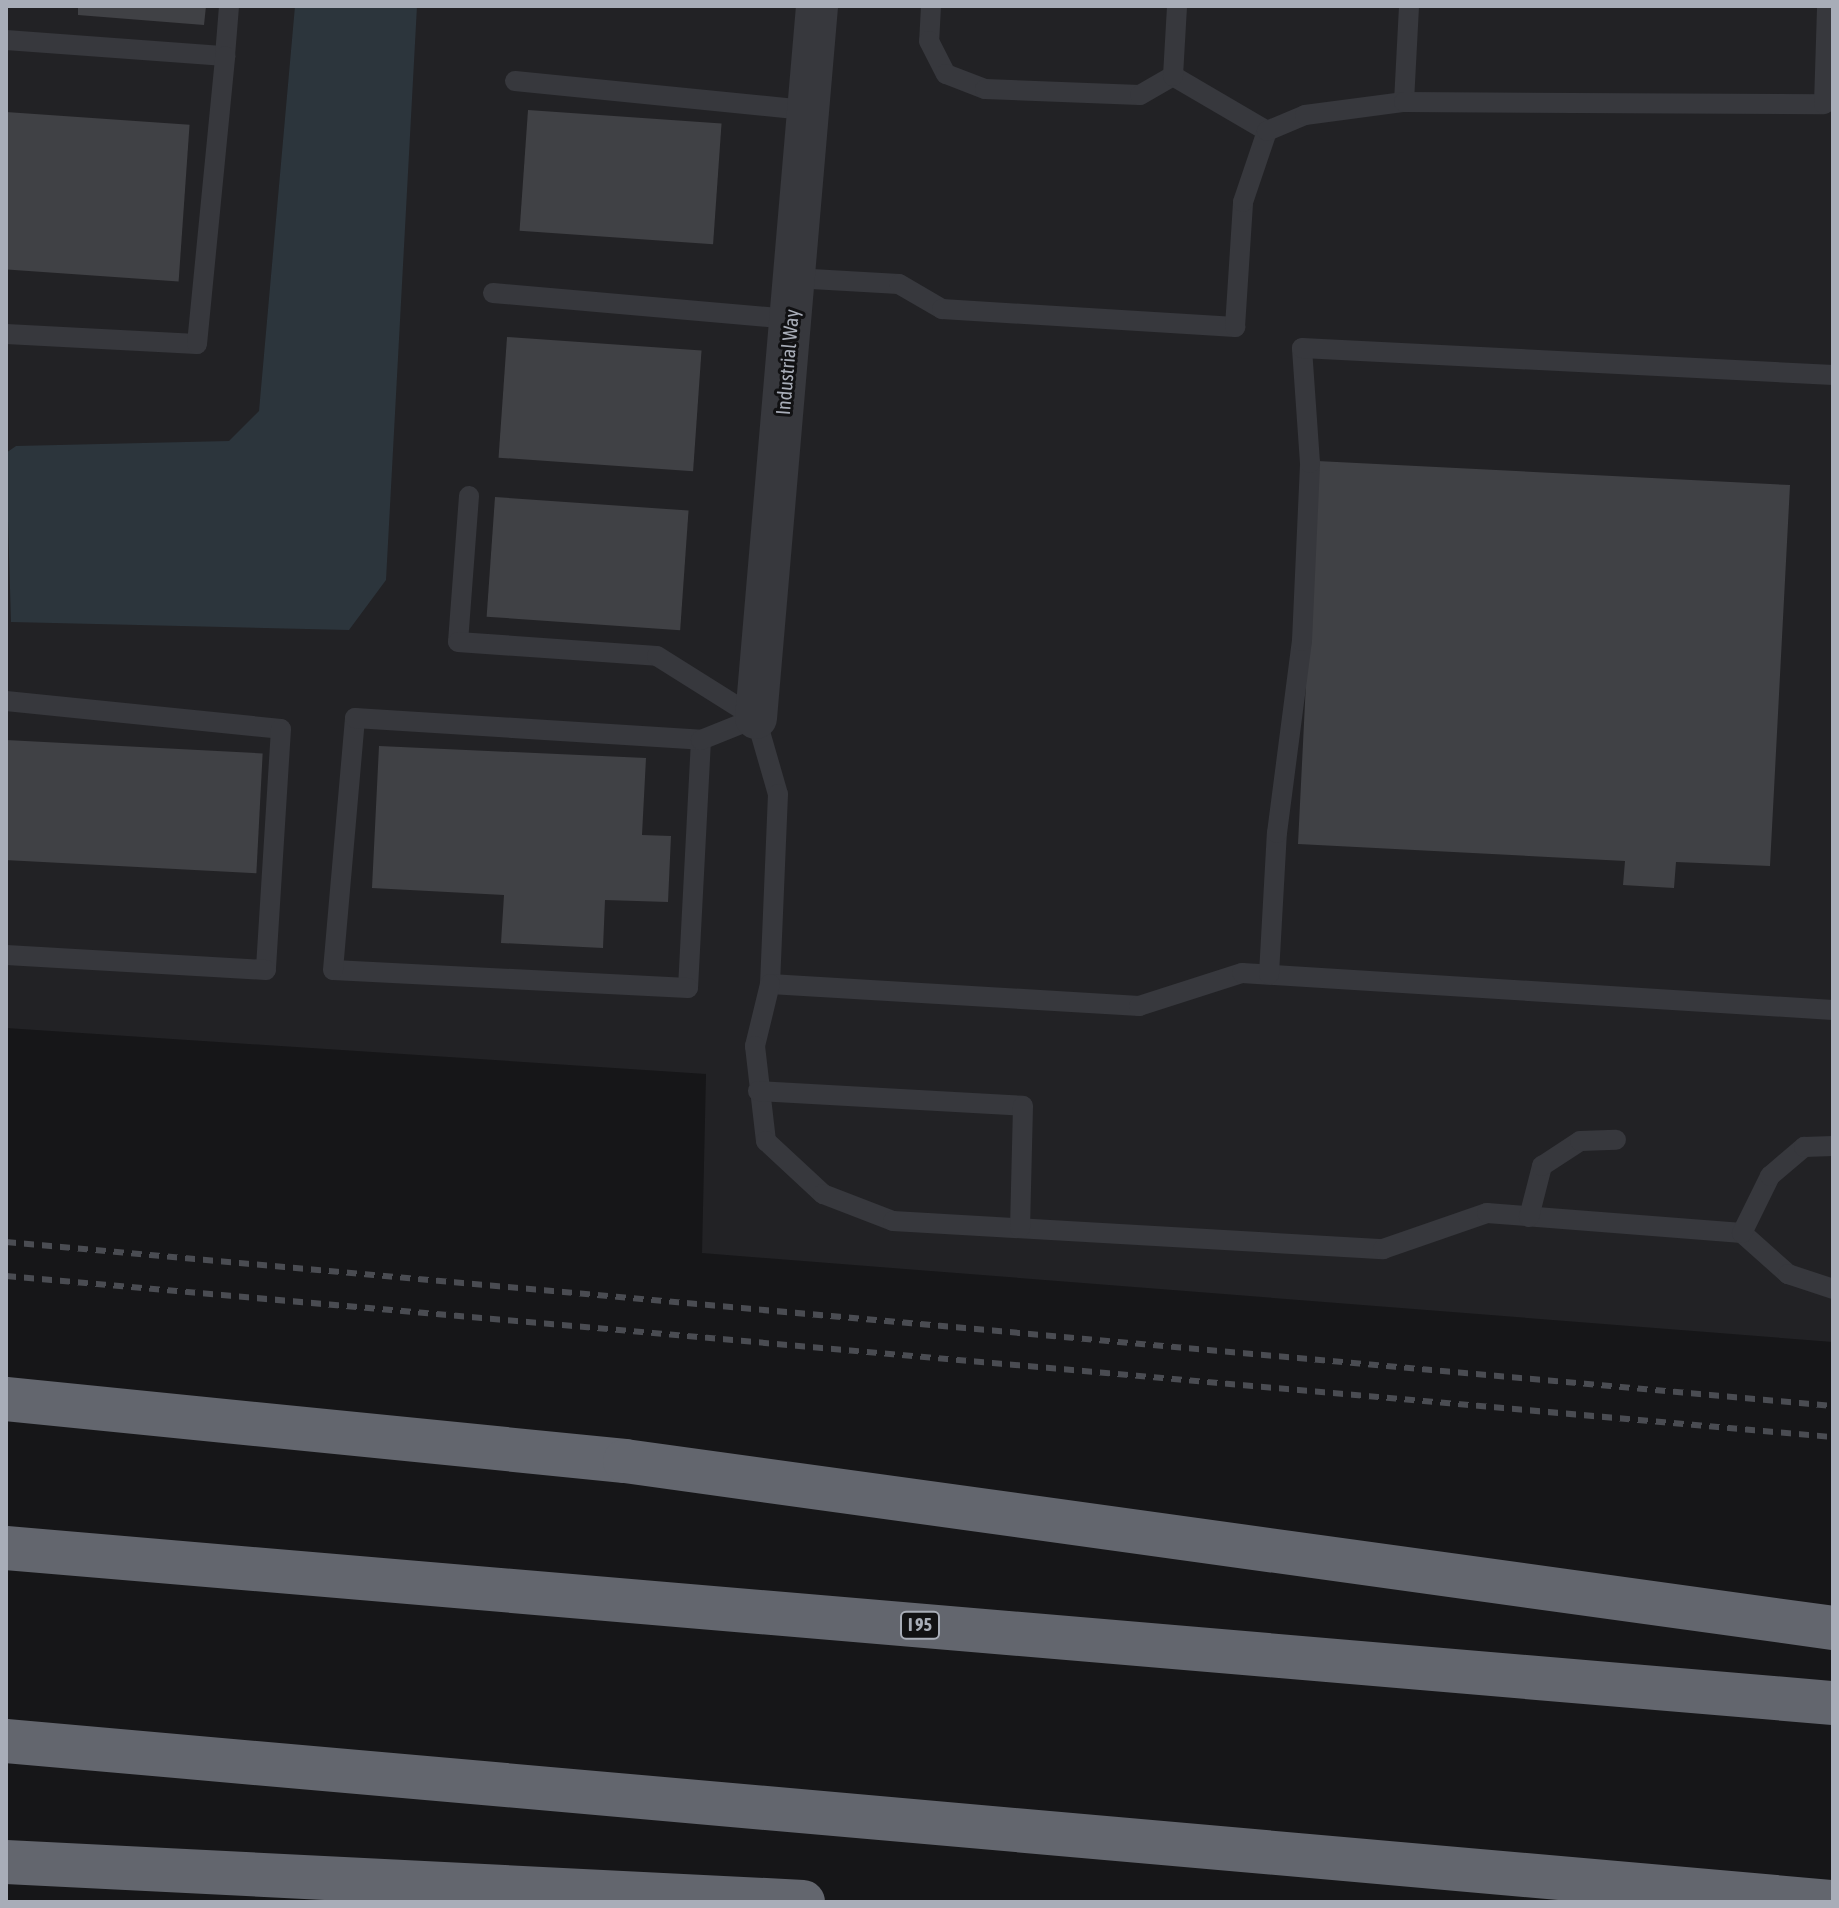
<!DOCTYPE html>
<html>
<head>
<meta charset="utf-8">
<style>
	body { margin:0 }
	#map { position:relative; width:1839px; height:1908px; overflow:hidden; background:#161618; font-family:"Asap Condensed",sans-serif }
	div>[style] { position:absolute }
	.built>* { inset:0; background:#222225 }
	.water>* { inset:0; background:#2c353c }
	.building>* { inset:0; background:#404145; transform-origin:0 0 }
	.service>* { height:20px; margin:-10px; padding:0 10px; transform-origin:10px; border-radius:10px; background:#37383d }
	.minor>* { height:42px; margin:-21px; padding:0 21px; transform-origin:21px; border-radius:21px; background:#37383d }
	.motorway>* { height:44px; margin:-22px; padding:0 22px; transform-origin:22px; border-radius:22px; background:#63666e }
	.rail>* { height:6px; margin-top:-3px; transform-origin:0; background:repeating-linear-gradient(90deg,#4a4c52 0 10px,transparent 0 18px) }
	span { translate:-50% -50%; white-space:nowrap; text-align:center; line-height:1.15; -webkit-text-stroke:6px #111113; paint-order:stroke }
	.shield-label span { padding:2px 6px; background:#111113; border:2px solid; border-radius:6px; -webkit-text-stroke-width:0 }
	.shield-label { font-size:18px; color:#a8adb8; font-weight:700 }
	.street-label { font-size:20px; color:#a8adb8 }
	.frame { position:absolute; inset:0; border:8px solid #a8adb8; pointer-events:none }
</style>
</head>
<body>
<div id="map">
	<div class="built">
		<div style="clip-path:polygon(6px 6px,1833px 6px,1833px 1342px,702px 1253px,706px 1074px,6px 1028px)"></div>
	</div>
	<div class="water">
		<div style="clip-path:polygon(295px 6px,417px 6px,386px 580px,349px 630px,11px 622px,6px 453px,16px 446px,229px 441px,259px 411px)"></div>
	</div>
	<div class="building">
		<div style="clip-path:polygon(78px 6px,206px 6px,204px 25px,78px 15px)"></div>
		<div style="left:528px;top:110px;width:194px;height:121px;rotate:4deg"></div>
		<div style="left:6px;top:112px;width:184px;height:157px;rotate:4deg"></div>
		<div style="left:507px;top:337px;width:195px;height:121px;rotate:4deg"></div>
		<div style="clip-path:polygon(1317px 461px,1790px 485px,1770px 866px,1676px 862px,1674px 888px,1623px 885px,1625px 861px,1298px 844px)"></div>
		<div style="left:495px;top:497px;width:194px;height:120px;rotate:4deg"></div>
		<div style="left:6px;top:740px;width:257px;height:120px;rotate:3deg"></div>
		<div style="clip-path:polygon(379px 746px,646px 758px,642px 835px,671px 836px,668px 902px,605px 900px,603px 948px,501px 943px,504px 895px,372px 888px)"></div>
	</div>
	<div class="service">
		<div style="left:931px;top:6px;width:35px;rotate:93deg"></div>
		<div style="left:929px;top:41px;width:37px;rotate:63deg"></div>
		<div style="left:946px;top:74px;width:42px;rotate:21deg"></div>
		<div style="left:985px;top:89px;width:155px;rotate:2.2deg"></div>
		<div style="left:1140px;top:95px;width:38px;rotate:-30deg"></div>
		<div style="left:6px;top:40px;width:220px;rotate:4.2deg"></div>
		<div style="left:225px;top:56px;width:50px;rotate:-85.4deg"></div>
		<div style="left:1173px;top:76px;width:109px;rotate:30.3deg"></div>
		<div style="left:1173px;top:76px;width:70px;rotate:-86.7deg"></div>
		<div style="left:515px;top:81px;width:294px;rotate:5.7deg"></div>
		<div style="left:1404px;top:102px;width:96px;rotate:-87deg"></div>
		<div style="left:794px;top:278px;width:105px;rotate:3.3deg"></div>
		<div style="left:899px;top:284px;width:50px;rotate:30.2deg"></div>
		<div style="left:942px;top:309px;width:294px;rotate:3.5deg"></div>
		<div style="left:1235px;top:327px;width:125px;rotate:-86.3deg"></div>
		<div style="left:1243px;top:202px;width:75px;rotate:-71.3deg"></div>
		<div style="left:1267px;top:131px;width:41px;rotate:-22.8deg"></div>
		<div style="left:1305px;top:115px;width:100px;rotate:-7.5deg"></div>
		<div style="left:1404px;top:102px;width:420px;rotate:0.3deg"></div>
		<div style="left:1824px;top:104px;width:98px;rotate:-88.2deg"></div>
		<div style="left:493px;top:293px;width:298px;rotate:5deg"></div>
		<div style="left:6px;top:334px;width:191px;rotate:3deg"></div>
		<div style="left:197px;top:344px;width:289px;rotate:-84.4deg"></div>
		<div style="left:469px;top:496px;width:146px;rotate:94.3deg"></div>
		<div style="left:458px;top:642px;width:199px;rotate:4deg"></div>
		<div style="left:657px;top:656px;width:117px;rotate:32.1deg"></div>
		<div style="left:756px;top:718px;width:79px;rotate:73.9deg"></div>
		<div style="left:778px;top:794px;width:190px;rotate:92.4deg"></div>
		<div style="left:770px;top:984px;width:370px;rotate:3.4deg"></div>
		<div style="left:1139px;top:1006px;width:108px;rotate:-17.8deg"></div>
		<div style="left:1242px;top:973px;width:592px;rotate:3.58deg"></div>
		<div style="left:6px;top:701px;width:276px;rotate:5.8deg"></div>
		<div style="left:281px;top:729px;width:241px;rotate:93.6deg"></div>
		<div style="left:266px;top:970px;width:260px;rotate:-176.7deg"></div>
		<div style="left:701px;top:740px;width:248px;rotate:93deg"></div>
		<div style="left:688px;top:988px;width:355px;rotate:-177.1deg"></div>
		<div style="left:333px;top:970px;width:253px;rotate:-85deg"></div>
		<div style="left:355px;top:718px;width:347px;rotate:3.6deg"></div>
		<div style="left:701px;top:740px;width:59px;rotate:-21.8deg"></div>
		<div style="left:1269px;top:974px;width:141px;rotate:-86.8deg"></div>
		<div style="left:1277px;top:833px;width:194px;rotate:-82.6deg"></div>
		<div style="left:1302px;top:641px;width:178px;rotate:-87.4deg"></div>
		<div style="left:1310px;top:463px;width:115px;rotate:-94deg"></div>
		<div style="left:1302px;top:348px;width:532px;rotate:2.91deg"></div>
		<div style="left:770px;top:984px;width:64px;rotate:103.6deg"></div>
		<div style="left:755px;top:1046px;width:96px;rotate:83.4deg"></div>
		<div style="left:766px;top:1141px;width:78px;rotate:42.9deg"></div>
		<div style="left:823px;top:1194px;width:75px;rotate:21.1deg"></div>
		<div style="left:893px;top:1221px;width:491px;rotate:3.3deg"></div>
		<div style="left:1383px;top:1249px;width:110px;rotate:-19.1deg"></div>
		<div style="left:1487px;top:1213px;width:256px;rotate:4.5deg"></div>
		<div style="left:1742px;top:1233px;width:62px;rotate:41.7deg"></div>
		<div style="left:1788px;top:1274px;width:47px;rotate:18.4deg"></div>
		<div style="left:758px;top:1091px;width:265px;rotate:3.2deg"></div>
		<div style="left:1023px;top:1106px;width:122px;rotate:91.4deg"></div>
		<div style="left:1529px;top:1217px;width:53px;rotate:-75.7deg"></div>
		<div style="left:1542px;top:1166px;width:45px;rotate:-33.3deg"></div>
		<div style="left:1580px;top:1141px;width:36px;rotate:-2deg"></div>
		<div style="left:1742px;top:1233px;width:64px;rotate:-63.8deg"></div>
		<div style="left:1770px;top:1176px;width:45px;rotate:-40.5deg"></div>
		<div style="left:1804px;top:1147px;width:29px;rotate:-2deg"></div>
	</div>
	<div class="minor">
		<div style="left:756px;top:718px;width:715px;rotate:-85.1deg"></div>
	</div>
	<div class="motorway">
		<div style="left:6px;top:1399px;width:622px;rotate:5.72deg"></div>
		<div style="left:625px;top:1461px;width:1219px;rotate:7.87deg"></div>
		<div style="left:6px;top:1548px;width:1834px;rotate:4.85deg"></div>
		<div style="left:6px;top:1741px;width:1834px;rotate:5.04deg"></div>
		<div style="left:6px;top:1862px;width:798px;rotate:2.87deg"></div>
	</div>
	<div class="rail">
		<div style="left:6px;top:1242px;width:1834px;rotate:5.13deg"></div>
		<div style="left:6px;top:1276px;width:1834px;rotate:5.04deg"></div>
	</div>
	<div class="shield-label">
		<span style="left:920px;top:1625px">I 95</span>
	</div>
	<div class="street-label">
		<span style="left:787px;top:362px;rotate:-85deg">Industrial Way</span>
	</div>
	<div class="frame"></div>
</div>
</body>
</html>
